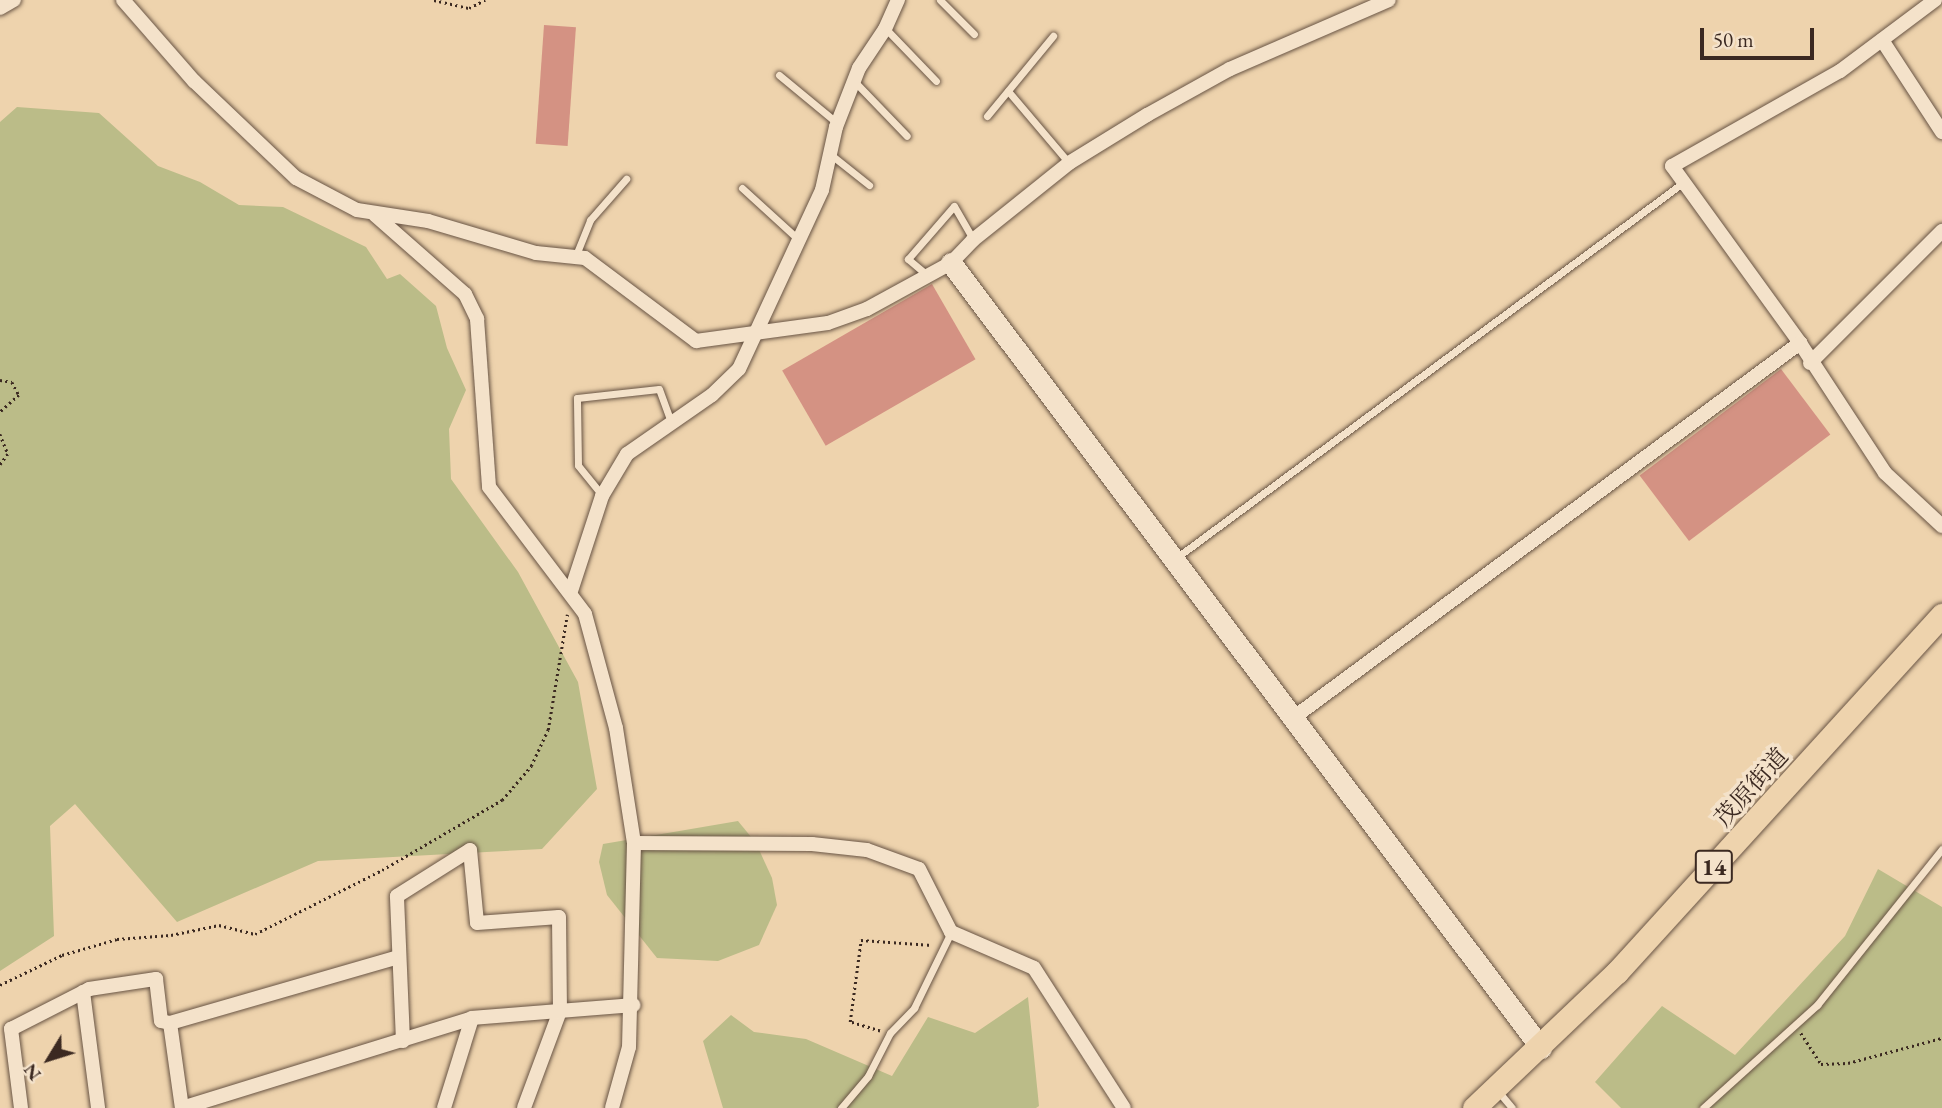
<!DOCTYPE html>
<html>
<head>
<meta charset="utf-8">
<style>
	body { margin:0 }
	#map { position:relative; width:1942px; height:1108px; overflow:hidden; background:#eed3ad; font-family:"EB Garamond","Noto Serif JP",serif }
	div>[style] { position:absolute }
	.green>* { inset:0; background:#bbbc88 }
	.building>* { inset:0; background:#d49283; transform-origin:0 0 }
	.path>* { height:2.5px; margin-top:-1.25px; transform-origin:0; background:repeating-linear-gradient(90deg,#3b2921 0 2px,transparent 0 5.5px) }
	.roads { filter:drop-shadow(0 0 2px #685444) drop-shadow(0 0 2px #685444) }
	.lane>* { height:7px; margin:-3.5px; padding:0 3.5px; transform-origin:3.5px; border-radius:3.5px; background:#f4e2ca }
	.street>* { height:14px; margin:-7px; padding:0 7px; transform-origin:7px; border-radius:7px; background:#f4e2ca }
	.secondary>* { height:21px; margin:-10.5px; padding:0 10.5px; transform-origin:10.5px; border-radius:10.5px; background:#f4e2ca }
	.primary>* { height:23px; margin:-11.5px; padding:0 11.5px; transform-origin:11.5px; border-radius:11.5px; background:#eed3ad }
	span { translate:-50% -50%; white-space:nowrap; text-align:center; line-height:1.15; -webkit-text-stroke:7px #f4e2ca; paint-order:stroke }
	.shield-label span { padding:2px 5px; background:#f4e2ca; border:2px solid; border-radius:5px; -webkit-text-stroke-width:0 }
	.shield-label { font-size:23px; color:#3b2921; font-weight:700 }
	.street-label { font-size:24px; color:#3b2921 }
	.north { position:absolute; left:14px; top:1024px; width:70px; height:70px; -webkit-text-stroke:5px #f4e2ca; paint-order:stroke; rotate:232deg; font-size:19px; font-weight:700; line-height:28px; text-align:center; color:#3b2921 }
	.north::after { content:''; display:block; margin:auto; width:24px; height:32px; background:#3b2921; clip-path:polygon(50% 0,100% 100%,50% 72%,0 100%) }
	.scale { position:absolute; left:1700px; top:28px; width:114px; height:32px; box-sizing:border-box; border:4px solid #3b2921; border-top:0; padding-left:9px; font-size:21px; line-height:24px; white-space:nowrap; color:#3b2921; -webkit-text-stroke:5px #f4e2ca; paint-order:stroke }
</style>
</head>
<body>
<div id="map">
	<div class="green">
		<div style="clip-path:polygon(17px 107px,99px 113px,158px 166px,200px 182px,239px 205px,283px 207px,366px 247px,387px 279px,400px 274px,436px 306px,447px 348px,466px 390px,449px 429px,451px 479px,518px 572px,578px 682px,597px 789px,542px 849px,318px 861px,177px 922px,75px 804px,50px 826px,54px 936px,0 971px,0 122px)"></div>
		<div style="clip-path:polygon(738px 821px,756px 843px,772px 878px,777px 905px,759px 945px,718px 961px,657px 958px,607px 895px,599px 862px,603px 844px)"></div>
		<div style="clip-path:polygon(1878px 869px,1942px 907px,1942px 1108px,1621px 1108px,1595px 1082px,1662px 1006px,1735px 1055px,1845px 936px)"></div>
		<div style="clip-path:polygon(1028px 997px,1039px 1106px,1036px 1108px,723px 1108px,703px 1041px,731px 1015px,754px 1032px,806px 1039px,892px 1076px,928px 1017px,975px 1033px)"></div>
	</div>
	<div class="building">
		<div style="left:544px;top:25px;width:32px;height:119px;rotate:4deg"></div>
		<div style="left:932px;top:284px;width:87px;height:173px;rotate:60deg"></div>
		<div style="left:1781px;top:369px;width:82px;height:177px;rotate:53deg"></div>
	</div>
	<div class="path">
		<div style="left:434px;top:0;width:36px;rotate:13deg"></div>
		<div style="left:469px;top:8px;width:18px;rotate:-27deg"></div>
		<div style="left:0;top:380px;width:12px;rotate:9deg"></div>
		<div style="left:12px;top:382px;width:15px;rotate:62deg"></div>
		<div style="left:19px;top:395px;width:25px;rotate:138deg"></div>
		<div style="left:0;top:434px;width:22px;rotate:68deg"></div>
		<div style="left:8px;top:454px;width:14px;rotate:126deg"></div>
		<div style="left:0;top:985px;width:69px;rotate:-25.8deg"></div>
		<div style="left:62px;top:955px;width:57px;rotate:-16.2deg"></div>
		<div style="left:117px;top:939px;width:54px;rotate:-4.2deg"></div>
		<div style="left:171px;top:935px;width:49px;rotate:-11.8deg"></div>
		<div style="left:219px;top:925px;width:37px;rotate:14deg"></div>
		<div style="left:255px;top:934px;width:142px;rotate:-26.7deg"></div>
		<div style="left:382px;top:870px;width:139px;rotate:-30.3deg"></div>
		<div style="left:502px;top:800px;width:45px;rotate:-49.5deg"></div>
		<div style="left:531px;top:766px;width:40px;rotate:-65deg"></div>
		<div style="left:548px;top:730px;width:117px;rotate:-80.6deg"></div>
		<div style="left:880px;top:1031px;width:31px;rotate:-163deg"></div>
		<div style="left:850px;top:1022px;width:83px;rotate:-82.4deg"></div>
		<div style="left:861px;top:940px;width:71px;rotate:4deg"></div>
		<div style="left:1801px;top:1033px;width:37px;rotate:57deg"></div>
		<div style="left:1821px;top:1064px;width:27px;rotate:-2deg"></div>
		<div style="left:1848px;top:1063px;width:97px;rotate:-14.9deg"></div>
	</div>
	<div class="roads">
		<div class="lane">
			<div style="left:940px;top:0;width:48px;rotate:45deg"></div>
			<div style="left:886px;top:29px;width:72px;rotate:46.1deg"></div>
			<div style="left:779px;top:75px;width:75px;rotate:39.6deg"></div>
			<div style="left:854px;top:81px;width:76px;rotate:46.1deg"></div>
			<div style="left:1008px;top:91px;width:94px;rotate:49.7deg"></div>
			<div style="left:987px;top:116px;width:104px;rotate:-50.5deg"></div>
			<div style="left:830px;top:154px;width:50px;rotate:38.5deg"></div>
			<div style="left:742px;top:188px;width:77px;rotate:42.4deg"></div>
			<div style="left:576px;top:255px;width:38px;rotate:-68deg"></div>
			<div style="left:590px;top:220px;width:55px;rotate:-48.7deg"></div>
			<div style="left:927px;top:275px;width:25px;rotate:-140deg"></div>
			<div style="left:908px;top:259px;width:70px;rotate:-49deg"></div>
			<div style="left:954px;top:206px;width:38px;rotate:60deg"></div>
			<div style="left:602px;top:495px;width:38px;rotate:-129deg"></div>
			<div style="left:578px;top:465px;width:67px;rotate:-90.9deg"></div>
			<div style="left:577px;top:398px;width:82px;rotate:-6.3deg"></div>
			<div style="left:659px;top:389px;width:33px;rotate:70deg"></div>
			<div style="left:1176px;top:558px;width:632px;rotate:-36.51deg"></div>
			<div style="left:1497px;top:1090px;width:23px;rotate:50deg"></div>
			<div style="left:841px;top:1108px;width:42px;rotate:-49.8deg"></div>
			<div style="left:868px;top:1076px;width:48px;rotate:-62.9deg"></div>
			<div style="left:890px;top:1033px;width:35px;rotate:-46deg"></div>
			<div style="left:914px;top:1008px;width:85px;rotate:-64deg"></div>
			<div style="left:1703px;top:1108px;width:154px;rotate:-42.1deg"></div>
			<div style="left:1817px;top:1005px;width:200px;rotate:-51.3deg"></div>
		</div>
		<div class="street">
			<div style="left:123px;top:0;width:108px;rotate:48.8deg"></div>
			<div style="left:194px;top:81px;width:141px;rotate:43.6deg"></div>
			<div style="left:296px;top:178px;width:69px;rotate:27.7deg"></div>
			<div style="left:357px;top:210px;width:72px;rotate:8.8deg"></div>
			<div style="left:428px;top:221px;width:113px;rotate:16.5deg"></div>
			<div style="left:536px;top:253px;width:49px;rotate:5.8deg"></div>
			<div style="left:585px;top:258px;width:139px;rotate:36.8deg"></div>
			<div style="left:696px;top:341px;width:133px;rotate:-7.8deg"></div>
			<div style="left:828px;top:323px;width:41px;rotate:-19.7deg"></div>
			<div style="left:867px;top:309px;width:96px;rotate:-28.7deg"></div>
			<div style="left:951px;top:263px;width:32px;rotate:-46deg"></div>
			<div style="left:973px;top:240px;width:123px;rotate:-38.7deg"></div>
			<div style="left:1069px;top:163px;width:92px;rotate:-31.6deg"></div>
			<div style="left:1147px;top:115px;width:95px;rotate:-29deg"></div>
			<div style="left:1230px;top:69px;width:173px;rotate:-23.5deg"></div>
			<div style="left:1935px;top:0;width:119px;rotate:143.2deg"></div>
			<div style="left:1840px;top:71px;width:193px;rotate:150.5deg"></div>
			<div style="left:1672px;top:166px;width:218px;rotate:54.1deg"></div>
			<div style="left:1800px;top:343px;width:155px;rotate:56.8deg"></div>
			<div style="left:1885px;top:473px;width:78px;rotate:42.9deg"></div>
			<div style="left:0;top:8px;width:16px;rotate:-30deg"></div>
			<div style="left:1882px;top:40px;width:110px;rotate:56.9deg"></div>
			<div style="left:375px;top:215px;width:120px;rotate:41.3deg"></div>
			<div style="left:465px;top:294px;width:28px;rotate:64deg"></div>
			<div style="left:477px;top:319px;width:168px;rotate:85.9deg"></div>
			<div style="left:489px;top:487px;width:159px;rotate:52.9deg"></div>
			<div style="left:585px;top:614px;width:118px;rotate:74.8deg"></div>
			<div style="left:616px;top:728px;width:116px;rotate:81.1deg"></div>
			<div style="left:634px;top:843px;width:204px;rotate:91.4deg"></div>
			<div style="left:629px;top:1047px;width:63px;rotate:105.6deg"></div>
			<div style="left:1810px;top:363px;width:187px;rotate:-45deg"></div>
			<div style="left:571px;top:591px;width:100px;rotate:-71.9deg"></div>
			<div style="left:602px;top:496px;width:49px;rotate:-59.2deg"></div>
			<div style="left:627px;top:454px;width:103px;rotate:-34.8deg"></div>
			<div style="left:712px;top:395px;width:37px;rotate:-44deg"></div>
			<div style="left:739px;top:369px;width:197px;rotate:-65.1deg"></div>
			<div style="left:822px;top:190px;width:65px;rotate:-77.5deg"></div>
			<div style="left:836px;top:127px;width:63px;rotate:-68.7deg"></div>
			<div style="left:859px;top:68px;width:47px;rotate:-56.3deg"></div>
			<div style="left:885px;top:29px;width:32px;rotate:-66deg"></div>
			<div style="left:1293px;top:718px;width:631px;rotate:-36.49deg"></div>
			<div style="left:634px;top:843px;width:178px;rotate:0.3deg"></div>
			<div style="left:812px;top:844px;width:55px;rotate:6.2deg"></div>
			<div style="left:867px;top:850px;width:55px;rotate:20.1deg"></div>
			<div style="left:919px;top:869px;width:71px;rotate:63.1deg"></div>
			<div style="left:951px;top:932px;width:90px;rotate:23.4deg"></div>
			<div style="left:1034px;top:968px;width:166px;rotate:57.3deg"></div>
			<div style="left:83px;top:992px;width:117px;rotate:82.6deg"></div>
			<div style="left:170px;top:1023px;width:86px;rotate:82deg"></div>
			<div style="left:403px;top:1041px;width:145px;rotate:-92.4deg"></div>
			<div style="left:397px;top:896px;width:86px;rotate:-32.2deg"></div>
			<div style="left:470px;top:850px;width:73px;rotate:84.5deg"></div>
			<div style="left:477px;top:923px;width:82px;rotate:-4.2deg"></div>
			<div style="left:559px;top:917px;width:94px;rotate:89.4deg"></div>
			<div style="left:560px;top:1011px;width:103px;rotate:110.4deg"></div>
			<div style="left:21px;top:1108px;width:80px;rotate:-97.2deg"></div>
			<div style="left:11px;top:1029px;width:88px;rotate:-27.1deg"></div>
			<div style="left:89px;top:989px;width:68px;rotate:-8.5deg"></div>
			<div style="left:156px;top:979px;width:42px;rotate:83.2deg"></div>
			<div style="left:161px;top:1021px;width:9px;rotate:13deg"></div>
			<div style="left:170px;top:1023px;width:237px;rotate:-16.1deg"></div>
			<div style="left:182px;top:1108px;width:304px;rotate:-17.2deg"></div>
			<div style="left:472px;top:1018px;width:162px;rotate:-4.6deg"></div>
			<div style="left:444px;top:1108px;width:94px;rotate:-72.7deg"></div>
		</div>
		<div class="secondary">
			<div style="left:951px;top:263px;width:982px;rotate:53.07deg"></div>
		</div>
		<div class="primary">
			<div style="left:1474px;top:1108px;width:197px;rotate:-43.6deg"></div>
			<div style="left:1617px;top:972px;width:483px;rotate:-47.7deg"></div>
		</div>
	</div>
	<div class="shield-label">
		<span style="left:1714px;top:867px">14</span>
	</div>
	<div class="street-label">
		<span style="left:1751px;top:787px;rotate:-48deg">茂原街道</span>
	</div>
	<div class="north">N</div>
	<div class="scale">50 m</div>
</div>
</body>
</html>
